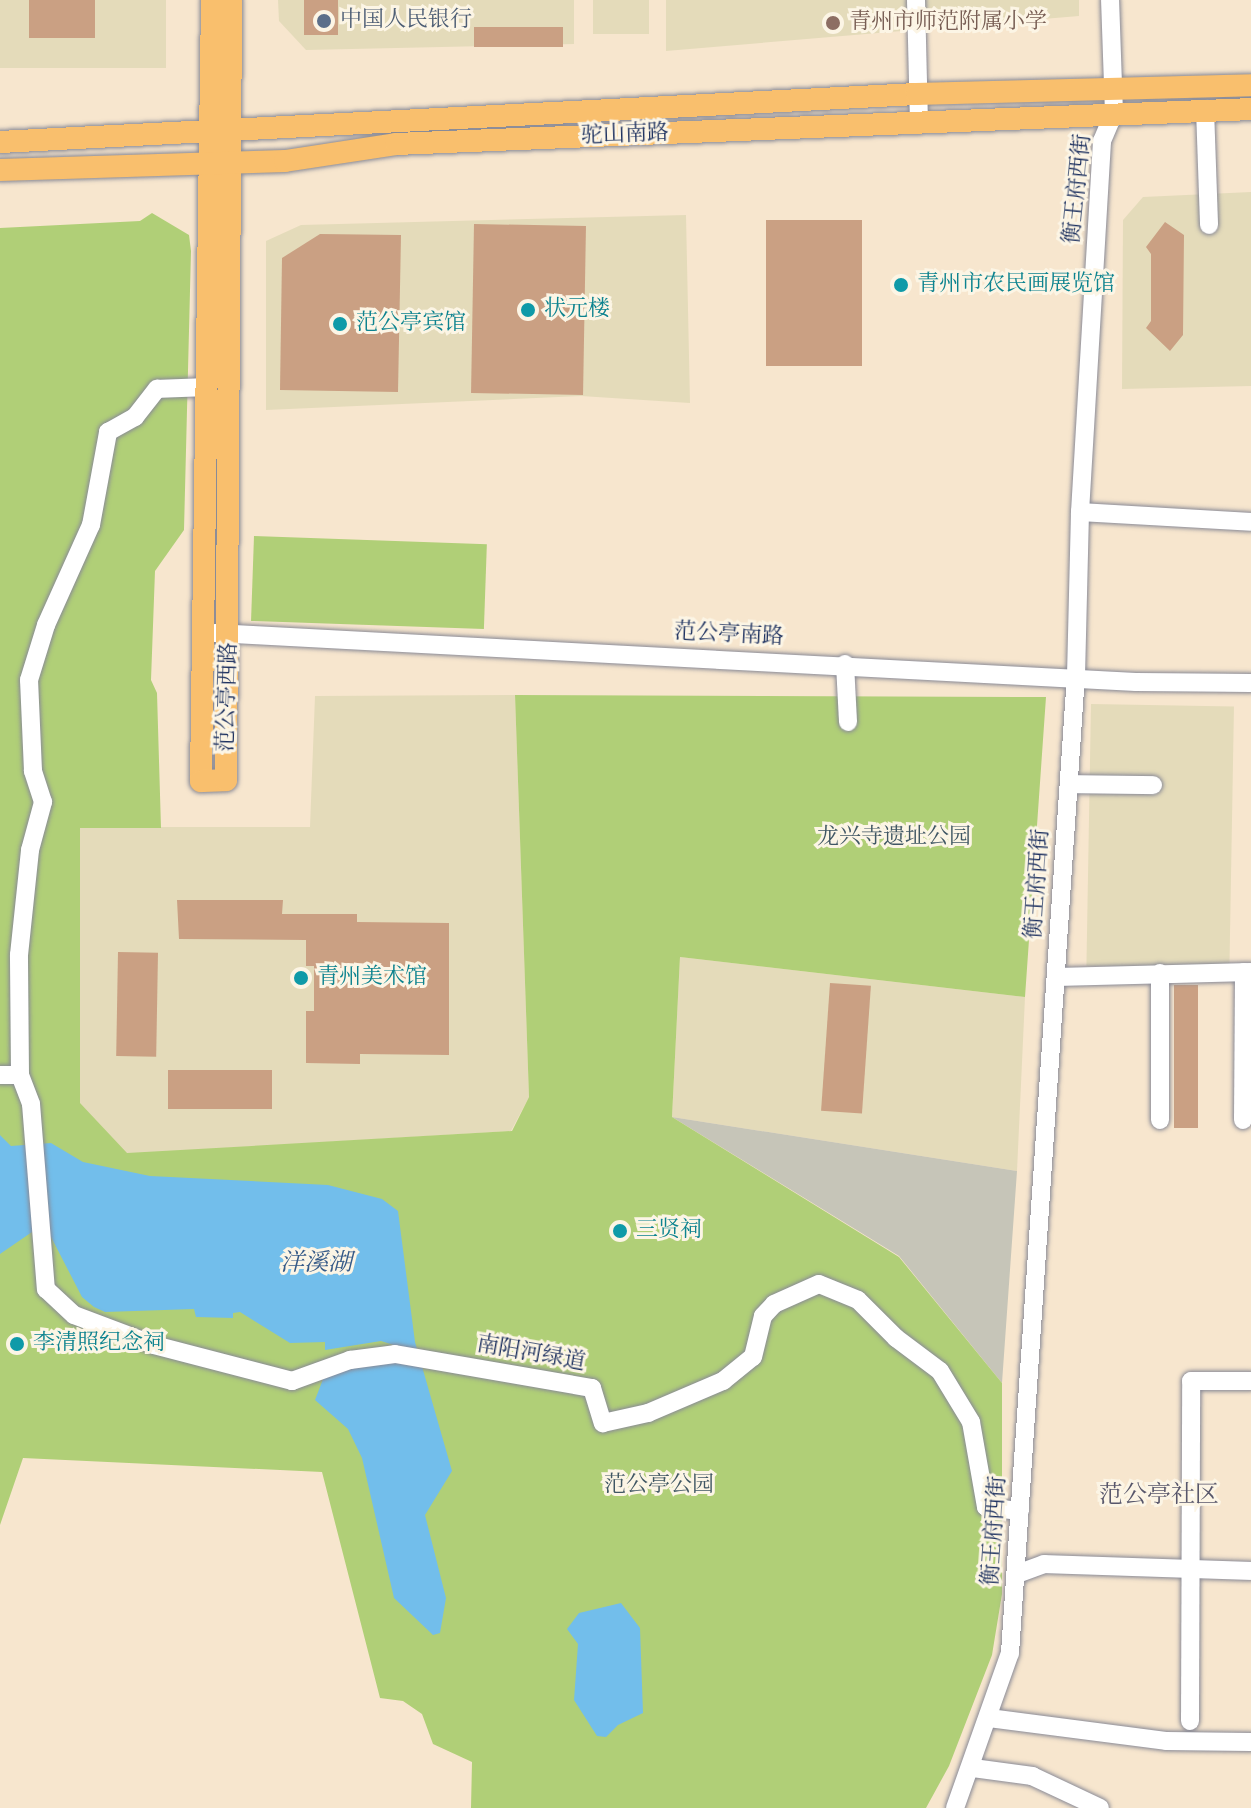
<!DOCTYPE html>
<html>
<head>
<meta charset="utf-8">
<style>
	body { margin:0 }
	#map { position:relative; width:1251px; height:1808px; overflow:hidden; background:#f7e6ce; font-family:"IM FELL English","Noto Serif SC",serif }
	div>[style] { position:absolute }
	.built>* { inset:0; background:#e4dbba; transform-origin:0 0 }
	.industrial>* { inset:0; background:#c6c5b8 }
	.green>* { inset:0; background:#b0cf77; transform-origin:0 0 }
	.water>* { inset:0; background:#72beeb }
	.building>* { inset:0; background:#caa083; transform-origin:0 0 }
	.roads { filter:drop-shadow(0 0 2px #898a96) drop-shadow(0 0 2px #898a96) }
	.minor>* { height:18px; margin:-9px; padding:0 9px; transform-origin:9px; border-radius:9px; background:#fff }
	.major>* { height:22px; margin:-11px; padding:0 11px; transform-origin:11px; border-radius:11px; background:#f9bf6d }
	.dots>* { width:22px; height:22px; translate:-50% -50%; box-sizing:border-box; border:4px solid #fcf5e5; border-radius:50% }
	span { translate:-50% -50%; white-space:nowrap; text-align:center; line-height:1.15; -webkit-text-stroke:6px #fcf5e5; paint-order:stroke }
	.service-label { font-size:22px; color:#4e5e75 }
	.left { translate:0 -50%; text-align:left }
	.education-label { font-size:22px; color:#785e54 }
	.street-label { font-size:22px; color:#1b2f5e }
	.culture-label { font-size:22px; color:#0d838f }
	.park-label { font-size:22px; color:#405764 }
	.water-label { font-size:24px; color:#355a88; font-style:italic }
	.neighbourhood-label { font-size:24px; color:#58576b }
</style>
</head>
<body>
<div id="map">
	<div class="built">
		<div style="left:0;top:0;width:166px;height:68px"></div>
		<div style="clip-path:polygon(278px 0,574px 0,574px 44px,306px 50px,279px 21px)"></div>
		<div style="left:593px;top:0;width:56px;height:34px"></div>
		<div style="clip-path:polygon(666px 0,1079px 0,1079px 16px,666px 51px)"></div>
		<div style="clip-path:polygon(1251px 192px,1251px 386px,1122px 389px,1123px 220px,1143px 197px)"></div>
		<div style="clip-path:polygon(686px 215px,690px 403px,581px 396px,266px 410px,266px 241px,301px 225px)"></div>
		<div style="clip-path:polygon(515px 695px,529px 1097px,511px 1131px,127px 1154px,80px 1104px,80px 827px,310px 827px,315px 696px)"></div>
		<div style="left:1091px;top:704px;width:143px;height:262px;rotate:1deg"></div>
		<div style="clip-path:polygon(680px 957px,1025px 997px,1017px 1171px,672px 1117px)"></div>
	</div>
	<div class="industrial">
		<div style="clip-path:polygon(672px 1117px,1017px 1171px,1002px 1383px,899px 1256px)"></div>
	</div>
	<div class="green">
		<div style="clip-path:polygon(152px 213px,189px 235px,191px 251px,184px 530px,155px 571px,151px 680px,157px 693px,161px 828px,80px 828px,80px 1103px,127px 1153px,512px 1131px,529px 1097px,515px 695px,1046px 697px,1025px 997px,680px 957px,672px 1117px,899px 1257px,1002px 1383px,1002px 1594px,992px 1655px,949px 1766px,926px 1808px,471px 1808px,472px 1762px,433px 1744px,422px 1714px,403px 1701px,380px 1698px,322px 1472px,23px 1458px,0 1525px,0 228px,140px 221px)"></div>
		<div style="left:254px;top:536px;width:233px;height:85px;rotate:2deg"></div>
	</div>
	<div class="water">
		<div style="clip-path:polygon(0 1135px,11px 1146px,51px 1143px,83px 1162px,150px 1176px,328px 1185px,382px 1199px,398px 1211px,415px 1342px,452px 1471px,425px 1515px,446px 1598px,440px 1633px,433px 1635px,394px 1598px,362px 1458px,348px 1429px,315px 1400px,325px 1374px,400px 1347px,381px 1341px,325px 1350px,325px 1342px,290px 1343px,240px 1312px,233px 1313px,233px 1318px,196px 1317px,194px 1309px,105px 1312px,94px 1307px,82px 1297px,49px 1233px,32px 1232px,0 1254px)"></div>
		<div style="clip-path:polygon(621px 1603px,640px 1628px,643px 1713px,618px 1725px,606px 1737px,597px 1736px,574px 1700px,578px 1644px,567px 1629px,579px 1613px)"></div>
	</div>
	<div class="building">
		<div style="left:29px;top:0;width:66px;height:38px"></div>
		<div style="left:304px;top:0;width:34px;height:35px"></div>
		<div style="left:474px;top:27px;width:89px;height:20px"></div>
		<div style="left:862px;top:220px;width:146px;height:96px;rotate:90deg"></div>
		<div style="clip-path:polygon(1165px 222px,1184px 235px,1183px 335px,1170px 351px,1146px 328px,1151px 321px,1151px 254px,1146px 247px)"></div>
		<div style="left:474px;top:224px;width:112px;height:169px;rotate:1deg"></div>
		<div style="clip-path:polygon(320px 234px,401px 235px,398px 392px,280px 390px,282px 258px)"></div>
		<div style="clip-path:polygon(177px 900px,283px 900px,282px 914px,357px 914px,357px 922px,449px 923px,449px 1055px,360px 1054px,360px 1064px,306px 1063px,306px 1011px,314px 1011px,314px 966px,306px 966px,306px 940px,179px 939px)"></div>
		<div style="left:118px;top:952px;width:40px;height:104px;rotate:1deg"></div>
		<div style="left:830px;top:983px;width:41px;height:128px;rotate:4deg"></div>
		<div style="left:1198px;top:985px;width:143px;height:24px;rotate:90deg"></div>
		<div style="left:168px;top:1070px;width:104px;height:39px"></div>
	</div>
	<div class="roads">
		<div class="minor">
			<div style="left:916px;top:0;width:122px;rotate:88.6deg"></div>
			<div style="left:1205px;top:109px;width:116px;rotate:88deg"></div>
			<div style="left:1080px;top:512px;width:171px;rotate:3.3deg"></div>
			<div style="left:215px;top:633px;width:922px;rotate:3.05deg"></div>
			<div style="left:1136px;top:682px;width:115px;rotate:0.5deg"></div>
			<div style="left:845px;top:664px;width:58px;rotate:87deg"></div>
			<div style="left:1069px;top:784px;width:84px;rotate:0.7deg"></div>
			<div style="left:1056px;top:977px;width:195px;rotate:-1.5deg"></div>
			<div style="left:0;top:1075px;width:20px"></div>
			<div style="left:20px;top:1075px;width:31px;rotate:69deg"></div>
			<div style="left:31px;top:1104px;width:186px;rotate:85.4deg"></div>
			<div style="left:46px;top:1289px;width:38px;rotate:43deg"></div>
			<div style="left:74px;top:1315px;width:85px;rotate:20.6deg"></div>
			<div style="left:154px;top:1345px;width:143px;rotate:14.6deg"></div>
			<div style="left:292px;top:1381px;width:62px;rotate:-19.9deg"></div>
			<div style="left:350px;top:1360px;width:45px;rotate:-7.6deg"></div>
			<div style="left:395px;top:1354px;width:200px;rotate:9.8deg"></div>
			<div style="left:592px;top:1388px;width:37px;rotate:73deg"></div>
			<div style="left:603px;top:1423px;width:46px;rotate:-12.5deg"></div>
			<div style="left:648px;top:1413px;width:82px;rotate:-23.1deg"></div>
			<div style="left:723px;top:1381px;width:38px;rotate:-39deg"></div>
			<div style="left:753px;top:1357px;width:42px;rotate:-76.3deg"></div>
			<div style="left:763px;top:1316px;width:16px;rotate:-47deg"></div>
			<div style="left:774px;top:1304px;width:49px;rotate:-24deg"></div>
			<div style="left:819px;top:1284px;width:42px;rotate:22.3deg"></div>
			<div style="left:858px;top:1300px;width:54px;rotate:45deg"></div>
			<div style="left:896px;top:1338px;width:55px;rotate:36.9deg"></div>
			<div style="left:940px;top:1371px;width:60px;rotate:58.7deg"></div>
			<div style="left:971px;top:1422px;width:86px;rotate:80deg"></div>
			<div style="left:986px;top:1507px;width:34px;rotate:7deg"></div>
			<div style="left:20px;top:1075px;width:120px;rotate:-90.5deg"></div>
			<div style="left:19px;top:955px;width:106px;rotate:-84deg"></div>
			<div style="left:30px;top:850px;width:50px;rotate:-74.8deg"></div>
			<div style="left:43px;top:802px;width:33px;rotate:-108deg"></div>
			<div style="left:33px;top:771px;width:91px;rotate:-92.5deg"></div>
			<div style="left:29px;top:680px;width:58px;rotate:-72.8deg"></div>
			<div style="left:46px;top:625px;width:110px;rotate:-65.8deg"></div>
			<div style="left:91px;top:525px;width:95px;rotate:-79.6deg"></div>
			<div style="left:108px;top:432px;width:31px;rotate:-29deg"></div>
			<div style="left:135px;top:417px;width:36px;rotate:-52deg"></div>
			<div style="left:157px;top:389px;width:49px;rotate:-2.3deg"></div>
			<div style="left:1160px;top:1120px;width:147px;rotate:-90deg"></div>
			<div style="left:1243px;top:1120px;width:148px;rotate:-89.6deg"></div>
			<div style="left:1017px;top:1574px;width:29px;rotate:-20deg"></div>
			<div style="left:1044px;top:1564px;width:207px;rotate:1.9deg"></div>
			<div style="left:989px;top:1718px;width:178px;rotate:7.4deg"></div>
			<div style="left:1166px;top:1741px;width:85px;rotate:0.7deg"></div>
			<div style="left:1190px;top:1721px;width:340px;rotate:-89.8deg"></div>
			<div style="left:1191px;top:1381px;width:60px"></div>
			<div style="left:973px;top:1768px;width:60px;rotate:7.7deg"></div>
			<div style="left:1032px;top:1776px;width:75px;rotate:25.2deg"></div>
			<div style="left:955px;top:1808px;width:164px;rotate:-70.5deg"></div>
			<div style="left:1010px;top:1653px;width:979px;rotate:-86.14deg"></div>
			<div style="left:1076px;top:676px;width:164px;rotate:-88.6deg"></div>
			<div style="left:1080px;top:512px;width:372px;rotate:-86.6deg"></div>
			<div style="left:1102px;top:141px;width:30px;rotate:-67deg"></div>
			<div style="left:1114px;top:113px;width:113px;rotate:-92deg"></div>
		</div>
		<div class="major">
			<div style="left:212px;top:0;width:781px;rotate:90.81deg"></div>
			<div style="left:201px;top:781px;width:25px;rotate:-2deg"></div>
			<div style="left:226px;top:780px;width:780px;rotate:-89.63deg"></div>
			<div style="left:0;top:142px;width:918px;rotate:-3deg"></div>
			<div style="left:917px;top:94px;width:334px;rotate:-1.5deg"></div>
			<div style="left:0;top:170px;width:285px;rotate:-1.8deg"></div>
			<div style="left:285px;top:161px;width:112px;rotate:-8.7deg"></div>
			<div style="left:396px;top:144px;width:856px;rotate:-2.34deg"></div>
		</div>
	</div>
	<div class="dots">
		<div style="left:324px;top:21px;background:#5c6f8a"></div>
		<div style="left:833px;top:23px;background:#8d6e63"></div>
		<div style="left:901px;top:285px;background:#0f9aa8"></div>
		<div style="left:528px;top:310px;background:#0f9aa8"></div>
		<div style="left:340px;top:324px;background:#0f9aa8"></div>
		<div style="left:301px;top:978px;background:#0f9aa8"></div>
		<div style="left:620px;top:1231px;background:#0f9aa8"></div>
		<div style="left:17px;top:1344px;background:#0f9aa8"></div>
	</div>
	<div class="service-label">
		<span class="left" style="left:340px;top:21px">中国人民银行</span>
	</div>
	<div class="education-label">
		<span class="left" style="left:849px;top:23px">青州市师范附属小学</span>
	</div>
	<div class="street-label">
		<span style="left:625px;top:135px;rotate:-2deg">驼山南路</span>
		<span style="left:1078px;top:189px;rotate:-84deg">衡王府西街</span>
		<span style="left:729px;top:635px;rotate:3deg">范公亭南路</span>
		<span style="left:228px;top:697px;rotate:-88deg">范公亭西路</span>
		<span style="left:1038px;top:884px;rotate:-86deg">衡王府西街</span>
		<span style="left:531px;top:1354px;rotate:10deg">南阳河绿道</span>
		<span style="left:995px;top:1531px;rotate:-86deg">衡王府西街</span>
	</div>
	<div class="culture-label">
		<span class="left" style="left:917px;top:285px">青州市农民画展览馆</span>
		<span class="left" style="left:544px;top:310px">状元楼</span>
		<span class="left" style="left:356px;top:324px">范公亭宾馆</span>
		<span class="left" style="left:317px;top:978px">青州美术馆</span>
		<span class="left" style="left:636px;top:1231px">三贤祠</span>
		<span class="left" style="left:33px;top:1344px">李清照纪念祠</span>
	</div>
	<div class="park-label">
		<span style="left:894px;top:838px">龙兴寺遗址公园</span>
		<span style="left:659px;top:1486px">范公亭公园</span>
	</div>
	<div class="water-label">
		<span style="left:316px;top:1264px">洋溪湖</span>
	</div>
	<div class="neighbourhood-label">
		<span style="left:1159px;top:1496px">范公亭社区</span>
	</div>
</div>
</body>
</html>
